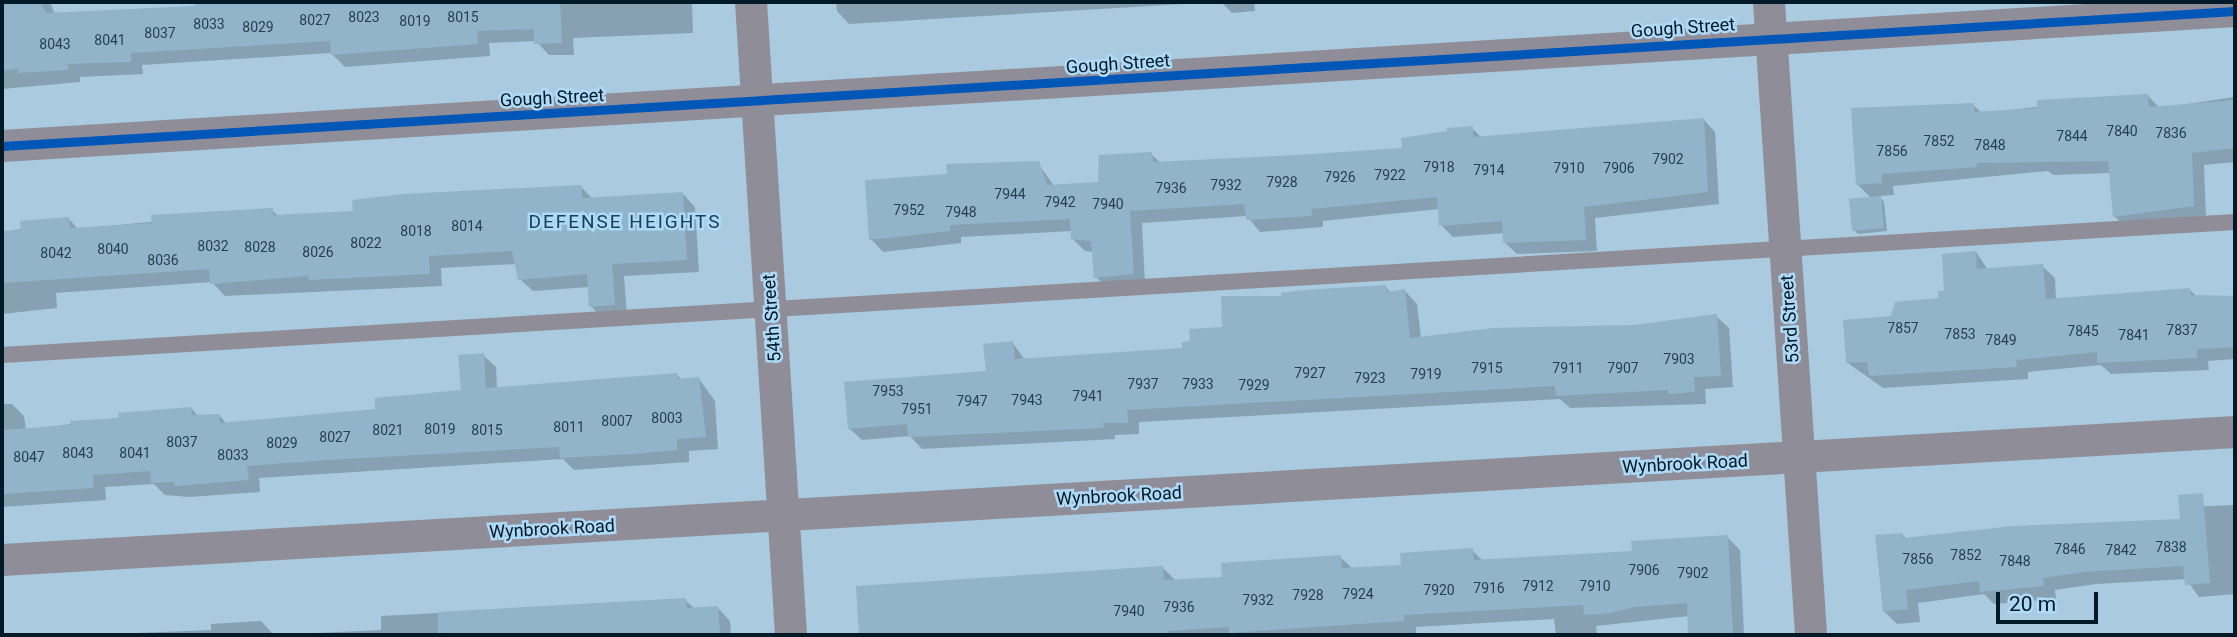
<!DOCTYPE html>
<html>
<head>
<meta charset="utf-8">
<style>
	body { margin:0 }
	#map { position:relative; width:2237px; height:637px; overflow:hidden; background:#a9cadf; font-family:Roboto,sans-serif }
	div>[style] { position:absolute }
	.shadow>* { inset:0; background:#0003 }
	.building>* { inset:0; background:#91b4ca; transform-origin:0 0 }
	.lane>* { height:16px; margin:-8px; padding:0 8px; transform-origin:8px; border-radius:8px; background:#8f8e98 }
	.street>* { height:32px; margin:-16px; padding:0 16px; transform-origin:16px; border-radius:16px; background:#8f8e98 }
	.cycleway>* { height:9px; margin:-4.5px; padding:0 4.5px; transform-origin:4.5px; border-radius:4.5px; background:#0057b8 }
	span { translate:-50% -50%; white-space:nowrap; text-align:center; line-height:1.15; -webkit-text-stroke:5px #aedaf7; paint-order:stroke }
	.number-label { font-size:14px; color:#264050 }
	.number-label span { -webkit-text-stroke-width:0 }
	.street-label { font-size:18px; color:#021927 }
	.neighbourhood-label { font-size:19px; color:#184159; letter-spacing:2px }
	.frame { position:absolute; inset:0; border:4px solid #021927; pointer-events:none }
	.scale { position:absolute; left:1996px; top:592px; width:102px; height:32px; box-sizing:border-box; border:4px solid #021927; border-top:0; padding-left:9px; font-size:21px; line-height:24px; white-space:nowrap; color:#021927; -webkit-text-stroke:5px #aedaf7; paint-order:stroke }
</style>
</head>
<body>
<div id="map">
	<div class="shadow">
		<div style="clip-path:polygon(2px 2px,50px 2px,55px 15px,196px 8px,195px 2px,692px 2px,693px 33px,573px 38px,574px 55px,549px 55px,536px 41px,489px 43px,490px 56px,345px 67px,331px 53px,142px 65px,143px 74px,80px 77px,80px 82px,2px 89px)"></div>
		<div style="clip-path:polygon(836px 2px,1217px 2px,849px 24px,837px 11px)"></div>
		<div style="clip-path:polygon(1221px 2px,1254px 2px,1255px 11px,1232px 13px)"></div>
		<div style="clip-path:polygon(2147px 95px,2160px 108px,2235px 97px,2235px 162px,2204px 165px,2206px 218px,2127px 228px,2114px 216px,2111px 173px,2053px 175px,2048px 171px,1893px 186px,1894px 195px,1879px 196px,1884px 202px,1887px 231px,1858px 234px,1854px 230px,1871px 198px,1857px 184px,1973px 105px,1982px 113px)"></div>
		<div style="clip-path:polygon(1703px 119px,1715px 132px,1719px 204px,1595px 218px,1597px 251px,1517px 254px,1504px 242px,1504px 233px,1453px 237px,1441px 225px,1439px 209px,1323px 221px,1323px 227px,1260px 232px,1247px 216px,1142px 223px,1145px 285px,1108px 289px,1096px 277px,1094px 252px,1085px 251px,1073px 239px,1072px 231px,961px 237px,961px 243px,883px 252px,871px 239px,949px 176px,948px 165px,1038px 163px,1054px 186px,1100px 183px,1151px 154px,1162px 164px,1403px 150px,1472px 128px,1482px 138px)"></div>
		<div style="clip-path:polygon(581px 187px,593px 199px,683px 194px,695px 207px,699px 272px,624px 276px,627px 317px,603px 319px,591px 306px,590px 287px,533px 291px,520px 279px,517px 264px,441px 268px,442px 286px,225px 296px,212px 282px,56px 293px,57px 308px,2px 314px,2px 233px,68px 218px,78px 229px,272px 210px,279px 217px,354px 213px)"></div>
		<div style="clip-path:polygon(1976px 252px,1988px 270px,2042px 266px,2055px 278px,2056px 300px,2190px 290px,2197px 297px,2235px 297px,2235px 359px,2208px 361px,2209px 370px,2111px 374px,2101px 365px,2028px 372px,2028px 379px,1883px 388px,1848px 363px,1893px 317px,1940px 300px)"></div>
		<div style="clip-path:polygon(1386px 287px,1391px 293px,1405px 291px,1417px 304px,1421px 338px,1634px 326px,1716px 316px,1729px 328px,1733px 387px,1705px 389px,1706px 404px,1570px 408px,1560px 399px,1139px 422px,1139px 434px,1115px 435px,1115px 439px,922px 449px,910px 436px,862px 440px,849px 428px,988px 373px,1012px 342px,1025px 360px,1184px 350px,1283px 298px)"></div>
		<div style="clip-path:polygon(483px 355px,496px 367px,497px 389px,677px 375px,682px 380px,699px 379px,715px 401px,718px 449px,689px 451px,689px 462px,574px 470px,563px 459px,259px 478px,260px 492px,189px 497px,165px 495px,154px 484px,105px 487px,106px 500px,2px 507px,2px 404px,12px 404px,24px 416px,26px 430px,191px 408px,199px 417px,219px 415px,227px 424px,377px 411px,463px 391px)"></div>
		<div style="clip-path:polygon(2235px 505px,2235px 594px,2199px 597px,2186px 579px,2096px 584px,2055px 590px,2056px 599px,1994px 604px,1984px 594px,1918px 603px,1920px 622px,1897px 624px,1884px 611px,1902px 534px,1907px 539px,2186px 521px,2185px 507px)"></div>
		<div style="clip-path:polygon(1727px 537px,1740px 550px,1744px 635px,1690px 635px,1689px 616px,1596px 626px,1597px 635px,1556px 635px,1554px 619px,1416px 627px,1416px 633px,1380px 635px,861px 635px,858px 588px,1163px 568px,1176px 581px,1224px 579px,1340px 557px,1353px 569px,1402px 566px,1472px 550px,1483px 561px,1633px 553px)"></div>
		<div style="clip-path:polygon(685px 600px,695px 609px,718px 608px,730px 621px,731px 635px,86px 635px,211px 630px,211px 624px,261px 621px,274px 635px,381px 630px,381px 616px)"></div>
	</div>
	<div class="building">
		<div style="clip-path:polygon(15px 2px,40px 2px,46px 13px,194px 6px,194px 2px,560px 2px,562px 43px,534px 44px,534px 29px,477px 31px,478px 44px,331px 55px,330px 41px,131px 53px,131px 62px,68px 64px,68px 70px,18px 73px,18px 69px,2px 70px,2px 5px)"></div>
		<div style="clip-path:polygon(2148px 94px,2149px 107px,2235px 100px,2235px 148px,2192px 153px,2194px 206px,2113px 217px,2108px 161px,1977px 163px,1977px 167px,1882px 174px,1882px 183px,1856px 185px,1851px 108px,1974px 103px,1974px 112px,2037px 108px,2037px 100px)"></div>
		<div style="clip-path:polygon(1704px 118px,1708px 192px,1584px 207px,1586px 240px,1503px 243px,1502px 221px,1439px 226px,1437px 197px,1311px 209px,1312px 216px,1246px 220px,1244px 204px,1130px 211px,1134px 274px,1094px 278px,1091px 241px,1071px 239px,1070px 219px,950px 225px,950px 231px,869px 240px,865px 180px,947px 174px,946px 164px,1039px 161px,1047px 185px,1098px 182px,1099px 155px,1152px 152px,1153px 162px,1296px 155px,1402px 148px,1401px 138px,1447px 131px,1447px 128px,1473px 126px,1473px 137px)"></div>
		<div style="clip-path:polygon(582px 185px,582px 198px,683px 192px,687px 260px,612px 264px,615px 305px,589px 307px,587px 274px,518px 280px,512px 251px,429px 256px,430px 274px,309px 280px,308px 276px,210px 284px,209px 269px,2px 283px,2px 231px,21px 230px,20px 221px,69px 217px,70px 228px,152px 223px,151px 215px,273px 208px,273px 215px,353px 211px,352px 200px,403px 194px)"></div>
		<div style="left:1881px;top:196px;width:32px;height:32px;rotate:85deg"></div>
		<div style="clip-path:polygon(1976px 251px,1977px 269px,2043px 264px,2046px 299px,2190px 288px,2191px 295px,2235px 296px,2235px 347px,2197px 349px,2197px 358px,2097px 363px,2097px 352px,2016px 360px,2017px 367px,1869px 376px,1867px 362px,1846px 363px,1843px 320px,1891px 316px,1895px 302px,1938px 298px,1938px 291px,1944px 291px,1942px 254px)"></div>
		<div style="clip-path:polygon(1386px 285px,1387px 292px,1405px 289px,1410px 338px,1493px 328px,1634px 325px,1717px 314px,1721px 376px,1694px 377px,1695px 392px,1669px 394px,1668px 390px,1556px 396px,1555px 386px,1127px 410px,1128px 423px,1103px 423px,1104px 428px,908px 437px,907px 424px,848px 429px,844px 382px,986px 371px,983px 344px,1013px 341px,1015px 359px,1182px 348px,1182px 342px,1190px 341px,1189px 329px,1222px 327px,1221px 296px,1281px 296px,1281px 293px,1303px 290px)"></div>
		<div style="clip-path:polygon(484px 353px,486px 388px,678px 373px,677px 379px,699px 377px,706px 437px,677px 439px,677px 450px,633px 454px,560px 458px,559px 447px,328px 460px,247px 466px,249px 480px,175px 486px,174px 482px,151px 483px,150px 471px,93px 475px,94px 488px,2px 494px,2px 430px,71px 425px,70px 421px,119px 418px,118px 413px,191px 407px,192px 415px,219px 414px,220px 423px,375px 409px,375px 398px,461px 390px,458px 355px)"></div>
		<div style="clip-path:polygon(2203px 493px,2210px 583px,2185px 585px,2183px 566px,2083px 572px,2043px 578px,2044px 586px,1980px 592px,1979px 581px,1906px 590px,1908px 609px,1883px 612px,1875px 535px,1902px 533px,1903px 538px,2013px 526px,2180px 519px,2178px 495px)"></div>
		<div style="clip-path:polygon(1728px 535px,1733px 635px,1688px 635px,1687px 603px,1634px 607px,1611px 613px,1584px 615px,1583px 605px,1404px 615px,1404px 621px,1257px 631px,1229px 633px,1229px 627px,1168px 631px,1168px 635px,859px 635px,856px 586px,1163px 566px,1164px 580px,1222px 577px,1221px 563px,1341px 555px,1342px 568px,1401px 565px,1400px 553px,1473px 548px,1474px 560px,1632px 551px,1631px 541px)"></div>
		<div style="clip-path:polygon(686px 598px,687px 608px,718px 606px,720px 635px,438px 635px,438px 612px)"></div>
	</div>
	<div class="lane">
		<div style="left:2px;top:355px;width:2237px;rotate:-3.41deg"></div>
	</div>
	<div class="street">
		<div style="left:751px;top:2px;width:634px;rotate:86.38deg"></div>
		<div style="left:1769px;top:2px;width:634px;rotate:86.2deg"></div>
		<div style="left:2px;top:146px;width:2237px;rotate:-3.46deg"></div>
		<div style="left:2px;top:560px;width:2237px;rotate:-3.28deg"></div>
	</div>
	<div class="cycleway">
		<div style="left:2px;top:146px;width:2237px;rotate:-3.46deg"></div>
	</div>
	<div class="number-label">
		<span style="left:364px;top:17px">8023</span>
		<span style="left:463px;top:17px">8015</span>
		<span style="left:315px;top:20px">8027</span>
		<span style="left:415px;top:21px">8019</span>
		<span style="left:209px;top:24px">8033</span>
		<span style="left:258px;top:27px">8029</span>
		<span style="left:160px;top:33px">8037</span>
		<span style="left:110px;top:40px">8041</span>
		<span style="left:55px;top:44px">8043</span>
		<span style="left:2122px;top:131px">7840</span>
		<span style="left:2171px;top:133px">7836</span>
		<span style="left:2072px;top:136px">7844</span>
		<span style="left:1939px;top:141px">7852</span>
		<span style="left:1990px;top:145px">7848</span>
		<span style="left:1892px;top:151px">7856</span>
		<span style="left:1668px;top:159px">7902</span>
		<span style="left:1439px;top:167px">7918</span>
		<span style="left:1569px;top:168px">7910</span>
		<span style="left:1619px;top:168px">7906</span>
		<span style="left:1489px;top:170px">7914</span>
		<span style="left:1390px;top:175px">7922</span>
		<span style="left:1340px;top:177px">7926</span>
		<span style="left:1282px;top:182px">7928</span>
		<span style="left:1226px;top:185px">7932</span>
		<span style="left:1171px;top:188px">7936</span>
		<span style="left:1010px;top:194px">7944</span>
		<span style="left:1060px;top:202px">7942</span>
		<span style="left:1108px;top:204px">7940</span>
		<span style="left:909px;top:210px">7952</span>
		<span style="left:961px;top:212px">7948</span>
		<span style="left:467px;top:226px">8014</span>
		<span style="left:416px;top:231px">8018</span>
		<span style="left:366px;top:243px">8022</span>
		<span style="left:213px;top:246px">8032</span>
		<span style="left:260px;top:247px">8028</span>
		<span style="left:113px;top:249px">8040</span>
		<span style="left:318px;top:252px">8026</span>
		<span style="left:56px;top:253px">8042</span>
		<span style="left:163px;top:260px">8036</span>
		<span style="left:1903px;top:328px">7857</span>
		<span style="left:2182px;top:330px">7837</span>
		<span style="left:2083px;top:331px">7845</span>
		<span style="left:1960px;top:334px">7853</span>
		<span style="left:2134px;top:335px">7841</span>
		<span style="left:2001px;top:340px">7849</span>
		<span style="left:1679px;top:359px">7903</span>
		<span style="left:1487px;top:368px">7915</span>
		<span style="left:1568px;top:368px">7911</span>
		<span style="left:1623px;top:368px">7907</span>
		<span style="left:1310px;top:373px">7927</span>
		<span style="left:1426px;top:374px">7919</span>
		<span style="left:1370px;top:378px">7923</span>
		<span style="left:1143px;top:384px">7937</span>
		<span style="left:1198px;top:384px">7933</span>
		<span style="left:1254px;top:385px">7929</span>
		<span style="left:888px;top:391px">7953</span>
		<span style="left:1088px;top:396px">7941</span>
		<span style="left:1027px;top:400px">7943</span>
		<span style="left:972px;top:401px">7947</span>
		<span style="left:917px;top:409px">7951</span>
		<span style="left:667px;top:418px">8003</span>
		<span style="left:617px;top:421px">8007</span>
		<span style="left:569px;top:427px">8011</span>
		<span style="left:440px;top:429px">8019</span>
		<span style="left:388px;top:430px">8021</span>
		<span style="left:487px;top:430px">8015</span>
		<span style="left:335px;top:437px">8027</span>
		<span style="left:182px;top:442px">8037</span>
		<span style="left:282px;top:443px">8029</span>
		<span style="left:78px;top:453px">8043</span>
		<span style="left:135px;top:453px">8041</span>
		<span style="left:233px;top:455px">8033</span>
		<span style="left:29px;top:457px">8047</span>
		<span style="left:2171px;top:547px">7838</span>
		<span style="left:2070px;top:549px">7846</span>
		<span style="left:2121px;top:550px">7842</span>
		<span style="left:1966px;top:555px">7852</span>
		<span style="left:1918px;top:559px">7856</span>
		<span style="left:2015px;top:561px">7848</span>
		<span style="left:1644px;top:570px">7906</span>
		<span style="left:1693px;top:573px">7902</span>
		<span style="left:1538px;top:586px">7912</span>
		<span style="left:1595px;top:586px">7910</span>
		<span style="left:1489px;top:588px">7916</span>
		<span style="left:1439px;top:590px">7920</span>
		<span style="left:1358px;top:594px">7924</span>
		<span style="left:1308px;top:595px">7928</span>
		<span style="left:1258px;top:600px">7932</span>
		<span style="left:1179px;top:607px">7936</span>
		<span style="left:1129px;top:611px">7940</span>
	</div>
	<div class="street-label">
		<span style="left:1683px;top:28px;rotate:-4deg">Gough Street</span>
		<span style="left:1118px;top:64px;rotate:-4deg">Gough Street</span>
		<span style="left:552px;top:98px;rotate:-3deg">Gough Street</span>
		<span style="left:772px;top:318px;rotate:-94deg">54th Street</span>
		<span style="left:1790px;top:319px;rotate:-94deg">53rd Street</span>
		<span style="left:1685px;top:464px;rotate:-3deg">Wynbrook Road</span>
		<span style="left:1119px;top:496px;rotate:-3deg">Wynbrook Road</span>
		<span style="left:552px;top:529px;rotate:-3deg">Wynbrook Road</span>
	</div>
	<div class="neighbourhood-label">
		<span style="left:625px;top:222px">DEFENSE HEIGHTS</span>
	</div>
	<div class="frame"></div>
	<div class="scale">20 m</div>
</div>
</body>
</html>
